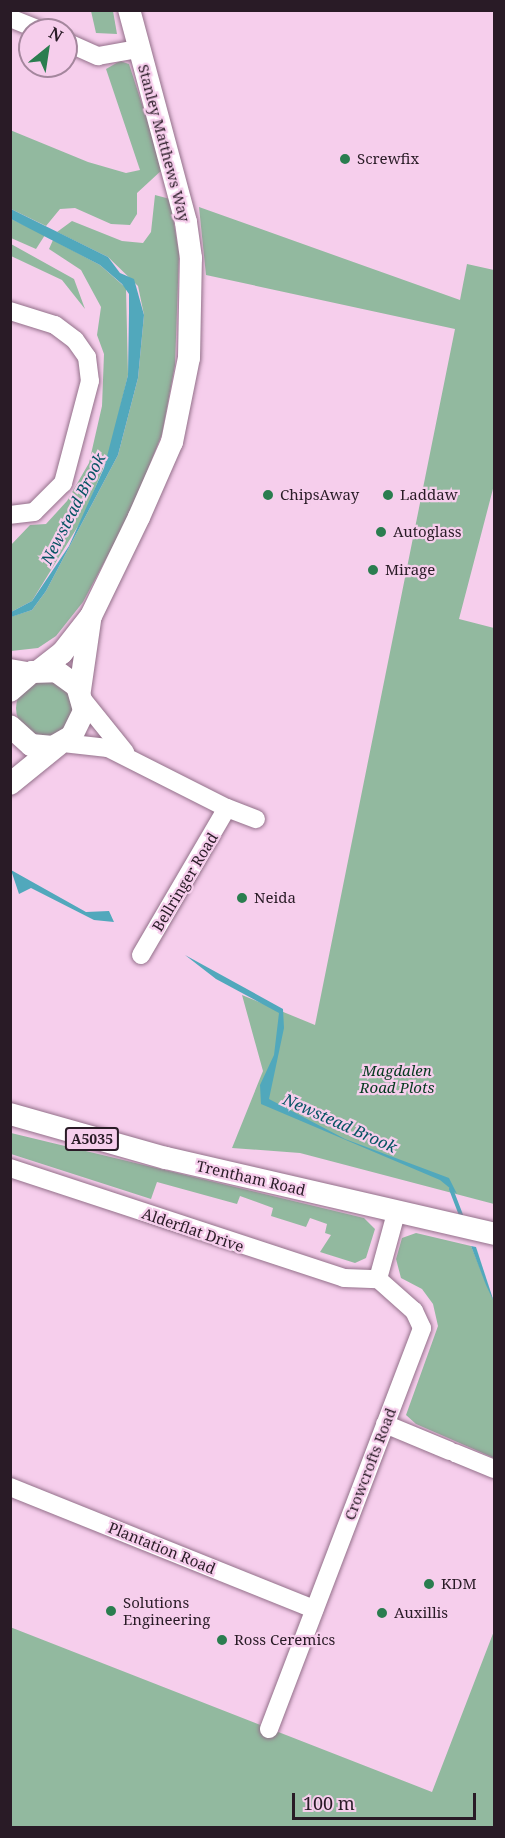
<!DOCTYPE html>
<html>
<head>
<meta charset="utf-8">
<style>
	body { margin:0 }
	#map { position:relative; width:505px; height:1838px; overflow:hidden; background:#f6ceec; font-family:"Noto Serif",serif }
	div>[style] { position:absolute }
	.green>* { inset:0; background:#92b99f }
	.round { border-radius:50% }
	.water>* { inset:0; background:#51a8bc }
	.stream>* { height:4px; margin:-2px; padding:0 2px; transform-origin:2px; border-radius:2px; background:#51a8bc }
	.roads { filter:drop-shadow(0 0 2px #93708a) drop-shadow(0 0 2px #93708a) }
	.minor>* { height:18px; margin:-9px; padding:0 9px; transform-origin:9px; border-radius:9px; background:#fff }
	.major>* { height:22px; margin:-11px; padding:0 11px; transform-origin:11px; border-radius:11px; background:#fff }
	.dots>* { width:16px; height:16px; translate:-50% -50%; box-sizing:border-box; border:3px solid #f6ceec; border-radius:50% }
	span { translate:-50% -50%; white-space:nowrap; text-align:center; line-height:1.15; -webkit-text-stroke:4.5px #f6ceec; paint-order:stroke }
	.shield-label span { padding:2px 4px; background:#f6ceec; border:2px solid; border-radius:4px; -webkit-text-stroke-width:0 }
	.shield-label { font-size:14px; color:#291b26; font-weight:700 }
	.street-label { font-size:15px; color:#291b26 }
	.poi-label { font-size:15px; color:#291b26 }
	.left { translate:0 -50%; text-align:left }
	.park-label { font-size:15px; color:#04391e; font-style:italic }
	.water-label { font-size:16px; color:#065463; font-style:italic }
	.frame { position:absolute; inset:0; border:12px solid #291b26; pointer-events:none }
	.north { position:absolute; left:18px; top:18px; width:60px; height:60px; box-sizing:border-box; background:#f6ceec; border:2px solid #a4869d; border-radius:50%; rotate:30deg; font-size:16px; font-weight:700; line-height:24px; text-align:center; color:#291b26 }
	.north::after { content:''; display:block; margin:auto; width:21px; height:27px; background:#2a7d4f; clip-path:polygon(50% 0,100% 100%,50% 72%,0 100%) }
	.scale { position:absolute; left:292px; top:1793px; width:184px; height:27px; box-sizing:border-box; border:3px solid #291b26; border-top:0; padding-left:8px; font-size:18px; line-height:21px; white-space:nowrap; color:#291b26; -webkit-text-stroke:4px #f6ceec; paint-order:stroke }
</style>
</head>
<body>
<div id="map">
	<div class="green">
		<div style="clip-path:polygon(91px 11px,113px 11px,117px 34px,96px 33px)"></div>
		<div style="clip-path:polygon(120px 61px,129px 64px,163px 169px,137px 193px,137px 214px,130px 225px,111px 224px,75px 208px,60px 209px,46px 226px,11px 209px,10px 130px,88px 162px,126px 173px,140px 170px,106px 69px)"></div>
		<div style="clip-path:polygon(155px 195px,170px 199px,179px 254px,175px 365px,162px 434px,130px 514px,83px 602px,56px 636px,38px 648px,11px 651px,10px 617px,32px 610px,46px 591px,118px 455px,138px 378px,144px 315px,138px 286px,108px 257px,57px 232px,72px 221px,122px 241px,143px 243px,151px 232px)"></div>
		<div style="clip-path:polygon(199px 207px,460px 300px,467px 264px,494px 270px,494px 485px,459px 619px,494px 628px,494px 1204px,300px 1153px,232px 1148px,263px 1071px,242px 995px,315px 1025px,455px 329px,206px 275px)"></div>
		<div style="clip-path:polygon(11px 219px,45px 235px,36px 249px,11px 238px)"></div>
		<div style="clip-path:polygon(53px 240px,100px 265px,126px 288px,128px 375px,109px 454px,83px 518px,32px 601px,11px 612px,10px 546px,30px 525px,46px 524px,67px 501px,89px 463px,102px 406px,104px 354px,97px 335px,101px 307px,81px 270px,49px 249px)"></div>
		<div style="clip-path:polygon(11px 244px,74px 279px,85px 309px,62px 280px,11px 256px)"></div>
		<div class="round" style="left:16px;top:679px;width:58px;height:58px"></div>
		<div style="clip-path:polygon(11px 1133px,364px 1218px,375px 1229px,366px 1258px,355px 1263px,320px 1252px,331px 1235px,325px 1233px,327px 1224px,310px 1218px,306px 1227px,271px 1216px,273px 1208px,240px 1196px,237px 1204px,157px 1182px,151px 1199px,11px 1154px)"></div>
		<div style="clip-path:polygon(416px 1233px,471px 1246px,494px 1302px,494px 1458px,416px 1424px,406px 1415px,438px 1326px,433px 1304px,422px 1289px,401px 1278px,396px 1259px,402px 1238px)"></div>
		<div style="clip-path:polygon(10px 1627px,432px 1792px,494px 1631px,494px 1827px,11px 1827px)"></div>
	</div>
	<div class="water">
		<div style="clip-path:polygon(11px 209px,108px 257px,120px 273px,134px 279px,144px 315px,138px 378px,118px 455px,46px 591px,32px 610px,11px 617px,11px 612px,32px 601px,69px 546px,104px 468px,128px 375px,129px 312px,129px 294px,122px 284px,100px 265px,11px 219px)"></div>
		<div style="clip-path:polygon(11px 870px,86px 912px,109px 911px,114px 922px,94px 920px,31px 888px,19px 894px)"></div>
		<div style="clip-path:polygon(185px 955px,283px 1009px,284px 1028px,269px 1099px,345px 1139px,449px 1178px,457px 1194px,440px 1180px,261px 1104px,260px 1085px,274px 1055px,279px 1013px,216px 979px)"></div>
		<div style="clip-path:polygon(471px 1246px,476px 1247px,494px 1302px,486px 1285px)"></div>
	</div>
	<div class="stream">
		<div style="left:451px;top:1189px;width:31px;rotate:69deg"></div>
	</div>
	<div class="roads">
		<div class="minor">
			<div style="left:10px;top:18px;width:31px;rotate:22deg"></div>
			<div style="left:66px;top:42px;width:35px;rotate:24deg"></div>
			<div style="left:98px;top:56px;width:41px;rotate:-9.9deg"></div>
			<div style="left:10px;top:311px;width:47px;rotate:17.3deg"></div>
			<div style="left:55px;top:325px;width:25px;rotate:37deg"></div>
			<div style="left:75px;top:340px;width:21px;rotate:55deg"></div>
			<div style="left:87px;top:357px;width:24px;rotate:83deg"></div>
			<div style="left:90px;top:381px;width:106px;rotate:104.8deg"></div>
			<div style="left:63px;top:483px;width:41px;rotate:135deg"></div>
			<div style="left:34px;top:512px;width:24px;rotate:173deg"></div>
			<div style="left:10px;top:668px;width:22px;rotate:10deg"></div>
			<div style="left:83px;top:700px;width:67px;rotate:51.1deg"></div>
			<div style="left:63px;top:743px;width:45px;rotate:6.3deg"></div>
			<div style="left:108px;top:748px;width:133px;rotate:26.8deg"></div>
			<div style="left:141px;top:955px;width:170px;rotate:-59.7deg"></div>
			<div style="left:227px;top:808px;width:31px;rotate:21deg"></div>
			<div style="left:10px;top:1168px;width:352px;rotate:18.2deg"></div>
			<div style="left:344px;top:1278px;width:34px;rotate:2deg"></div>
			<div style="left:385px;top:1424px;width:70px;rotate:22.6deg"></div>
			<div style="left:455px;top:1453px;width:42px;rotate:22.3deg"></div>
			<div style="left:10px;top:1487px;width:328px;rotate:21.9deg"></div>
			<div style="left:269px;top:1729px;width:429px;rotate:-69.1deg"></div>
			<div style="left:422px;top:1328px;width:19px;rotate:-115deg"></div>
			<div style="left:414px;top:1311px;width:48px;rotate:-138.4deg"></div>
			<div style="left:378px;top:1279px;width:68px;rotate:-74.7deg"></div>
		</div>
		<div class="major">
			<div style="left:40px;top:670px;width:28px;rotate:-38deg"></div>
			<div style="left:62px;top:653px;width:47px;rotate:-51.9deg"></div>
			<div style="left:91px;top:616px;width:110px;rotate:-64.1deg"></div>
			<div style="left:139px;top:517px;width:82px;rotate:-66.3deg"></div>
			<div style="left:172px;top:442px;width:86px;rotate:-78.6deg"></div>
			<div style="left:189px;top:358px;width:100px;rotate:-88.9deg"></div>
			<div style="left:191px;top:258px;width:36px;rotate:-98deg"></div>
			<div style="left:186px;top:222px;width:220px;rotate:-105deg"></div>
			<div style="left:80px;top:690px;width:70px;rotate:-81.8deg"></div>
			<div style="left:10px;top:691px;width:29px;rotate:-41deg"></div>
			<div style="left:32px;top:672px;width:24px;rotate:-2deg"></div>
			<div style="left:56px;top:671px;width:26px;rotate:36deg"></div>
			<div style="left:77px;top:686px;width:26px;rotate:74deg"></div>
			<div style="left:84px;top:711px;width:28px;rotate:116deg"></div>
			<div style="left:72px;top:736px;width:22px;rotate:150deg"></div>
			<div style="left:53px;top:747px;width:22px;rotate:-175deg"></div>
			<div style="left:31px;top:745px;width:28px;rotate:-138deg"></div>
			<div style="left:10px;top:784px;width:62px;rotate:-39.1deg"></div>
			<div style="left:10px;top:1114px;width:162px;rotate:15.8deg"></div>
			<div style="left:166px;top:1158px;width:337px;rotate:13deg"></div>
		</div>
	</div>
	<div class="dots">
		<div style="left:345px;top:159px;background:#2a7d4f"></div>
		<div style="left:268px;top:495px;background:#2a7d4f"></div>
		<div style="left:388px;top:495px;background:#2a7d4f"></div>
		<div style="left:381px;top:532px;background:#2a7d4f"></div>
		<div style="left:373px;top:570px;background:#2a7d4f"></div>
		<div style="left:242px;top:898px;background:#2a7d4f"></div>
		<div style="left:429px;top:1584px;background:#2a7d4f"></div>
		<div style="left:111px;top:1611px;background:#2a7d4f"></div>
		<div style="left:382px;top:1613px;background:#2a7d4f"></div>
		<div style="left:222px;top:1640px;background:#2a7d4f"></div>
	</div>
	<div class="shield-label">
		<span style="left:92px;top:1139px">A5035</span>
	</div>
	<div class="street-label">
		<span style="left:164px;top:143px;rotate:75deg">Stanley Matthews Way</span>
		<span style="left:185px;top:882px;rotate:-59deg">Bellringer Road</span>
		<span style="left:251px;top:1178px;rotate:13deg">Trentham Road</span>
		<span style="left:193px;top:1230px;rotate:19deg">Alderflat Drive</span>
		<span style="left:370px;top:1464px;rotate:-69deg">Crowcrofts Road</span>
		<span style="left:162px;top:1548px;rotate:22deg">Plantation Road</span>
	</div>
	<div class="poi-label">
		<span class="left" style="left:357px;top:159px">Screwfix</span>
		<span class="left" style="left:280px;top:495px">ChipsAway</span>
		<span class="left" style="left:400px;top:495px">Laddaw</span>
		<span class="left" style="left:393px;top:532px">Autoglass</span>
		<span class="left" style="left:385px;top:570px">Mirage</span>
		<span class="left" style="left:254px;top:898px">Neida</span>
		<span class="left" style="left:441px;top:1584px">KDM</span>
		<span class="left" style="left:123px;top:1611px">Solutions<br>Engineering</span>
		<span class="left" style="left:394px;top:1613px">Auxillis</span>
		<span class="left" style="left:234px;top:1640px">Ross Ceremics</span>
	</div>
	<div class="park-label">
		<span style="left:397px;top:1079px">Magdalen<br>Road Plots</span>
	</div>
	<div class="water-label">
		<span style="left:73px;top:509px;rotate:-63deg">Newstead Brook</span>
		<span style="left:340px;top:1123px;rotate:24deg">Newstead Brook</span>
	</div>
	<div class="frame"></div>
	<div class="north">N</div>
	<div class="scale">100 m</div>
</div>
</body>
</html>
